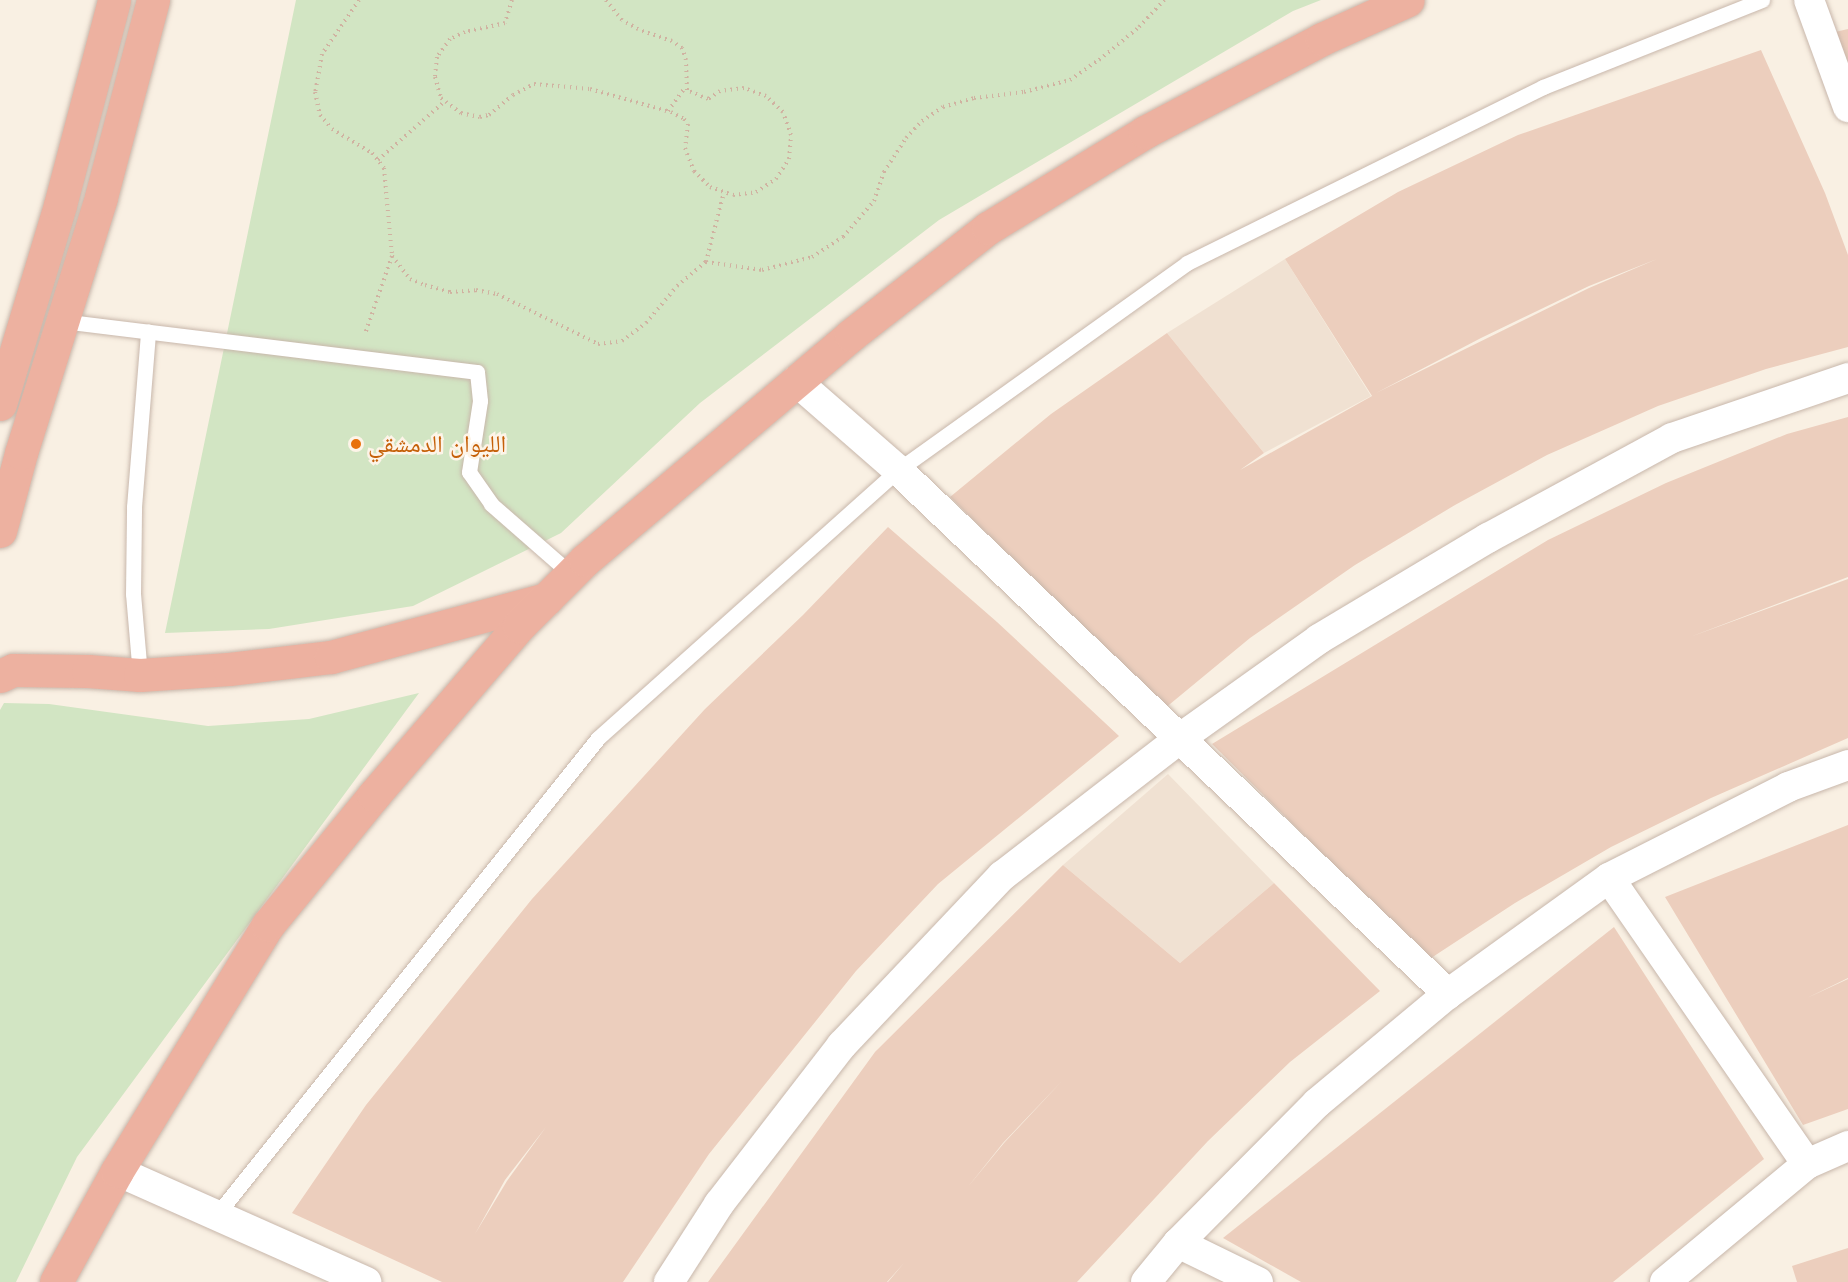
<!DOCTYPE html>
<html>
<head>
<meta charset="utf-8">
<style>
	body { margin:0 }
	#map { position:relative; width:1848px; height:1282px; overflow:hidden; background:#f9f0e3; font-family:Jost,"Noto Naskh Arabic",sans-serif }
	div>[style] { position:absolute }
	.residential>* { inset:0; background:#f0e1d2 }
	.green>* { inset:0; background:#d2e5c3 }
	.building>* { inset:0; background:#eccebd }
	.path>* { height:4px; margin-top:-2px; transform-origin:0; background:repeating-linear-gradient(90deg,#d0b2a1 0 1.5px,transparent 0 6px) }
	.roads { filter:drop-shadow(0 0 2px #c8b7ab) drop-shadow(0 0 2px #c8b7ab) }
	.lane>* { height:15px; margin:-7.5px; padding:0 7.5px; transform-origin:7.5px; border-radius:7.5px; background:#fff }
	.street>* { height:30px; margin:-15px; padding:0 15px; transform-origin:15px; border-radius:15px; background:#fff }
	.highway>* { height:33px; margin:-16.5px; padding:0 16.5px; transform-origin:16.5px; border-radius:16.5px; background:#edb1a0 }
	.dots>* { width:16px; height:16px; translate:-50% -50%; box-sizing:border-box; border:3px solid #fdf4e8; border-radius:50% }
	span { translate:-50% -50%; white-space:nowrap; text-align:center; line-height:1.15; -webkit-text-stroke:5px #fdf4e8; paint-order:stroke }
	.food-label { font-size:24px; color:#c56008 }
	.left { translate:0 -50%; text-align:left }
</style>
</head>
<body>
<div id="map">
	<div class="residential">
		<div style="clip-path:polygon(1285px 259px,1371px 396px,1264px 453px,1167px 333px)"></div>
		<div style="clip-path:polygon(1168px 774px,1274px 883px,1180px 963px,1063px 865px)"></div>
	</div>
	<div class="green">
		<div style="clip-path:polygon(296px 0,1321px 0,1293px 11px,939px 220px,700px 403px,561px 533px,413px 606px,269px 629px,165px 633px)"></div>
		<div style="clip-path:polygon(419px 693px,77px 1157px,16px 1282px,0 1282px,0 710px,4px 703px,49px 704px,208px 726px,309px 719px)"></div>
	</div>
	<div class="building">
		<div style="clip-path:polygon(1848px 29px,1848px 97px,1822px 35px)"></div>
		<div style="clip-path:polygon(evenodd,1761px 50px,1825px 193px,1848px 255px,1848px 347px,1766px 369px,1658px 406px,1547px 455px,1455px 505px,1355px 565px,1250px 638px,1164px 709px,950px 497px,1051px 414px,1167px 333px,1264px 453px,1240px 470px,1372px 396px,1285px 259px,1398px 192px,1518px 135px,1761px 50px,1657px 259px,1589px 288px,1376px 393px,1481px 338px,1589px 286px,1657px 259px)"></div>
		<div style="clip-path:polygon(1848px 417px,1848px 577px,1690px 637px,1848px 579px,1848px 738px,1711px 798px,1611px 847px,1515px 903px,1425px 962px,1322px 853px,1212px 744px,1548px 540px,1666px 483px,1787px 434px)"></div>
		<div style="clip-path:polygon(evenodd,888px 527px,997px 622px,1119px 736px,938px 884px,856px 971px,709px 1154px,623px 1282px,442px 1282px,292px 1213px,366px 1105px,532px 899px,705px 709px,803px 615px,888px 527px,546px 1127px,507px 1181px,475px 1234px,505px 1180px,546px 1127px)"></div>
		<div style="clip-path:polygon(1848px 825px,1848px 978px,1807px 998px,1848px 979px,1848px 1109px,1803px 1125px,1665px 897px)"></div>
		<div style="clip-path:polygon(evenodd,1063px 865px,1180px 963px,1274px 883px,1380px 991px,1290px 1062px,1208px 1141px,1077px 1282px,888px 1282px,904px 1263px,887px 1282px,708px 1282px,875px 1052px,1063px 865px,1062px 1081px,1004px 1143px,967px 1188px,1003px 1143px,1062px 1081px)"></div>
		<div style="clip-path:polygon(1614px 927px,1764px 1159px,1613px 1282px,1301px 1282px,1223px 1238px)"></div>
		<div style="clip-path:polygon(1848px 1248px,1848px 1282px,1797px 1282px,1792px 1266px)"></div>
	</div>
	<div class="path">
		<div style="left:359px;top:0;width:65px;rotate:124.4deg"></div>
		<div style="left:322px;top:54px;width:39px;rotate:100deg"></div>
		<div style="left:315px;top:92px;width:24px;rotate:78deg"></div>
		<div style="left:320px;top:115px;width:18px;rotate:49deg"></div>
		<div style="left:332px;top:129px;width:47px;rotate:31deg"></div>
		<div style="left:372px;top:153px;width:19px;rotate:51deg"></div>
		<div style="left:384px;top:168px;width:88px;rotate:84.8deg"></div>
		<div style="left:392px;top:256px;width:83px;rotate:109.1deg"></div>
		<div style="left:512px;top:0;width:24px;rotate:107deg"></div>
		<div style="left:505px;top:23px;width:41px;rotate:167.3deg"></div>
		<div style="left:465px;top:32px;width:17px;rotate:155deg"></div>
		<div style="left:450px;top:39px;width:22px;rotate:126deg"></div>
		<div style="left:437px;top:57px;width:20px;rotate:96deg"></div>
		<div style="left:435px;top:77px;width:22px;rotate:74deg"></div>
		<div style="left:441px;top:98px;width:25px;rotate:37deg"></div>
		<div style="left:461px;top:113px;width:19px;rotate:12deg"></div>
		<div style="left:480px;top:117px;width:9px;rotate:-13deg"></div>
		<div style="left:489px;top:115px;width:31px;rotate:-40deg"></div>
		<div style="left:513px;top:95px;width:24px;rotate:-28deg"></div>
		<div style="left:534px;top:84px;width:56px;rotate:5.1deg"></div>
		<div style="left:590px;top:89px;width:84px;rotate:15.9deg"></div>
		<div style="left:671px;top:112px;width:15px;rotate:28deg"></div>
		<div style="left:684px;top:119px;width:6px;rotate:51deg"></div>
		<div style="left:688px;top:124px;width:24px;rotate:97deg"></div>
		<div style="left:685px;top:148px;width:25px;rotate:69deg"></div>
		<div style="left:694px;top:171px;width:23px;rotate:45deg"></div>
		<div style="left:710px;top:187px;width:24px;rotate:19deg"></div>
		<div style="left:733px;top:195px;width:23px;rotate:-7deg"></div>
		<div style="left:756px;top:192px;width:24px;rotate:-33deg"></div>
		<div style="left:776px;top:179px;width:24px;rotate:-57deg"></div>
		<div style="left:789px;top:159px;width:24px;rotate:-85deg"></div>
		<div style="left:791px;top:135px;width:24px;rotate:-109deg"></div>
		<div style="left:783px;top:112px;width:23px;rotate:-137deg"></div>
		<div style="left:766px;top:96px;width:23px;rotate:-160deg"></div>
		<div style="left:744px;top:88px;width:24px;rotate:173deg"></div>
		<div style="left:720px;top:91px;width:14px;rotate:146deg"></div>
		<div style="left:708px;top:99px;width:23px;rotate:-157deg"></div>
		<div style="left:687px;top:90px;width:30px;rotate:-92deg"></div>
		<div style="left:686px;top:60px;width:13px;rotate:-108deg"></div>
		<div style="left:682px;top:48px;width:12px;rotate:-145deg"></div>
		<div style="left:672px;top:41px;width:36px;rotate:-161deg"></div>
		<div style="left:638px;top:29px;width:18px;rotate:-151deg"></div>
		<div style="left:622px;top:20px;width:26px;rotate:-129deg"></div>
		<div style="left:668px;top:111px;width:29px;rotate:-54deg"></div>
		<div style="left:378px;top:160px;width:89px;rotate:-41.4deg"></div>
		<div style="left:392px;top:256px;width:29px;rotate:52deg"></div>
		<div style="left:410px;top:279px;width:16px;rotate:22deg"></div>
		<div style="left:425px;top:285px;width:26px;rotate:16deg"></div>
		<div style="left:450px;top:292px;width:26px;rotate:-4deg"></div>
		<div style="left:476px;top:290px;width:21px;rotate:11deg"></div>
		<div style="left:497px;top:294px;width:113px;rotate:26.3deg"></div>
		<div style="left:598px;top:344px;width:24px;rotate:-7deg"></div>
		<div style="left:622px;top:341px;width:30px;rotate:-37deg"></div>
		<div style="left:646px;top:323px;width:48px;rotate:-50deg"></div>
		<div style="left:677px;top:286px;width:38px;rotate:-40deg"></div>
		<div style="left:706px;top:262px;width:57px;rotate:8.1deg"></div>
		<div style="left:762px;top:270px;width:52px;rotate:-14.6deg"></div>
		<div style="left:812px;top:257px;width:37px;rotate:-33deg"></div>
		<div style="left:843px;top:237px;width:48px;rotate:-49.3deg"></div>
		<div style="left:874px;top:201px;width:31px;rotate:-71deg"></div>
		<div style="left:884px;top:172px;width:40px;rotate:-57.1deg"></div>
		<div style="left:906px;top:138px;width:23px;rotate:-47deg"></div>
		<div style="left:922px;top:121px;width:25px;rotate:-34deg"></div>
		<div style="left:943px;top:107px;width:32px;rotate:-16deg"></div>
		<div style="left:974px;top:98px;width:50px;rotate:-6.8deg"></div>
		<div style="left:1024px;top:92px;width:48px;rotate:-14.6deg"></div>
		<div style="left:1070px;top:80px;width:35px;rotate:-35deg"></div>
		<div style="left:1099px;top:60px;width:52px;rotate:-39.5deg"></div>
		<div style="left:1139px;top:27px;width:37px;rotate:-47deg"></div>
		<div style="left:706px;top:262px;width:72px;rotate:-75.6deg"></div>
	</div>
	<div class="roads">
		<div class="lane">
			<div style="left:62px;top:321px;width:418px;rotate:7deg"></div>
			<div style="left:477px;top:372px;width:29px;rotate:84deg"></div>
			<div style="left:480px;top:401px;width:72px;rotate:98.8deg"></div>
			<div style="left:469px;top:472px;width:39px;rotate:55deg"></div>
			<div style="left:491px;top:504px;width:106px;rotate:41.2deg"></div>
			<div style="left:140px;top:675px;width:81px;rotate:-94.9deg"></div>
			<div style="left:133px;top:594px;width:87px;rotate:-89.3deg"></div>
			<div style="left:134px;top:507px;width:176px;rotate:-85.4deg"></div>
			<div style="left:215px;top:1217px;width:613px;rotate:-51.35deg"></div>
			<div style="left:598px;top:738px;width:402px;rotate:-41.8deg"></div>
			<div style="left:898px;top:470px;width:355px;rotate:-35.6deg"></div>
			<div style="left:1187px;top:263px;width:397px;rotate:-26.3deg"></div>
			<div style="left:1543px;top:87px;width:236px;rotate:-21.7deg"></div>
		</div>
		<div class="street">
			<div style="left:1809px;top:0;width:114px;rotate:70deg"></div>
			<div style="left:796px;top:381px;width:135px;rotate:41.1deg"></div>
			<div style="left:898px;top:470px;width:760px;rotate:43.61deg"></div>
			<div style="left:1609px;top:878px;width:348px;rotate:55.3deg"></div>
			<div style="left:117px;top:1171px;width:273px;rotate:24deg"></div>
			<div style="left:1178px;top:1243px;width:89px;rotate:26deg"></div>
			<div style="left:669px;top:1282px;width:93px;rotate:-57.3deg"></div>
			<div style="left:719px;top:1204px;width:201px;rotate:-52.3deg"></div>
			<div style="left:842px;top:1045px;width:233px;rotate:-46.6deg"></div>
			<div style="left:1002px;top:876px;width:224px;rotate:-37.7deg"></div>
			<div style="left:1179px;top:739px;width:172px;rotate:-35.5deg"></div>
			<div style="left:1319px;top:639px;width:197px;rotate:-30.9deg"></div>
			<div style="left:1488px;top:538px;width:209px;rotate:-28.5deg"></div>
			<div style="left:1672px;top:438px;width:186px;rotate:-18.8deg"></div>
			<div style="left:1146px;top:1282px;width:50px;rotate:-50.6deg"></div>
			<div style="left:1178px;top:1243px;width:197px;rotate:-45.2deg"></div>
			<div style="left:1317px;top:1103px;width:170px;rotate:-39.8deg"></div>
			<div style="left:1448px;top:994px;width:198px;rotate:-35.8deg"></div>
			<div style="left:1609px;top:878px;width:201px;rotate:-26.9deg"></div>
			<div style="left:1788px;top:787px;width:64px;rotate:-20.1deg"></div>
			<div style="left:1665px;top:1282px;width:185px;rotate:-39.7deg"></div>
			<div style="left:1807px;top:1164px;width:45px;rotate:-23.7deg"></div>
		</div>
		<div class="highway">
			<div style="left:0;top:404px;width:208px;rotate:-73.2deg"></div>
			<div style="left:60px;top:205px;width:212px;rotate:-75.2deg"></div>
			<div style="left:0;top:531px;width:81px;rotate:-74.9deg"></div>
			<div style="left:21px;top:453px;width:268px;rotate:-72.6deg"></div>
			<div style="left:101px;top:197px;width:204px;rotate:-75.2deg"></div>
			<div style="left:0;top:676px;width:14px;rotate:-25deg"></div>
			<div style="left:13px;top:670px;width:75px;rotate:0.8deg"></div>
			<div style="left:88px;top:671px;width:52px;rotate:4.4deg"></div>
			<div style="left:140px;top:675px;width:89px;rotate:-3.9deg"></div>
			<div style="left:229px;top:669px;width:103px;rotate:-6.7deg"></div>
			<div style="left:331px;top:657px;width:223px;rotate:-15.1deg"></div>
			<div style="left:56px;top:1282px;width:127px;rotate:-61.2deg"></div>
			<div style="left:117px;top:1171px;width:289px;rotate:-58.5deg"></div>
			<div style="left:268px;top:925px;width:168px;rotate:-50.8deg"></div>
			<div style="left:374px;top:795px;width:223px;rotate:-49.4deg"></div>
			<div style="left:519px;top:626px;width:93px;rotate:-45deg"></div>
			<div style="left:585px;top:560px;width:348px;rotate:-40.2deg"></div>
			<div style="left:851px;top:335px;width:174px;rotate:-38deg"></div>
			<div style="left:988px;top:228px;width:184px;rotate:-31.4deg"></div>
			<div style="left:1145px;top:132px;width:200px;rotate:-27.7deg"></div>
			<div style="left:1322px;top:39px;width:94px;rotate:-24.4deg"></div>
		</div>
	</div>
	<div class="dots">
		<div style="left:356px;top:444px;background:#e8710a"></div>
	</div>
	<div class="food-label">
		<span class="left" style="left:368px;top:444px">الليوان الدمشقي</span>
	</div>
</div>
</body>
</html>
